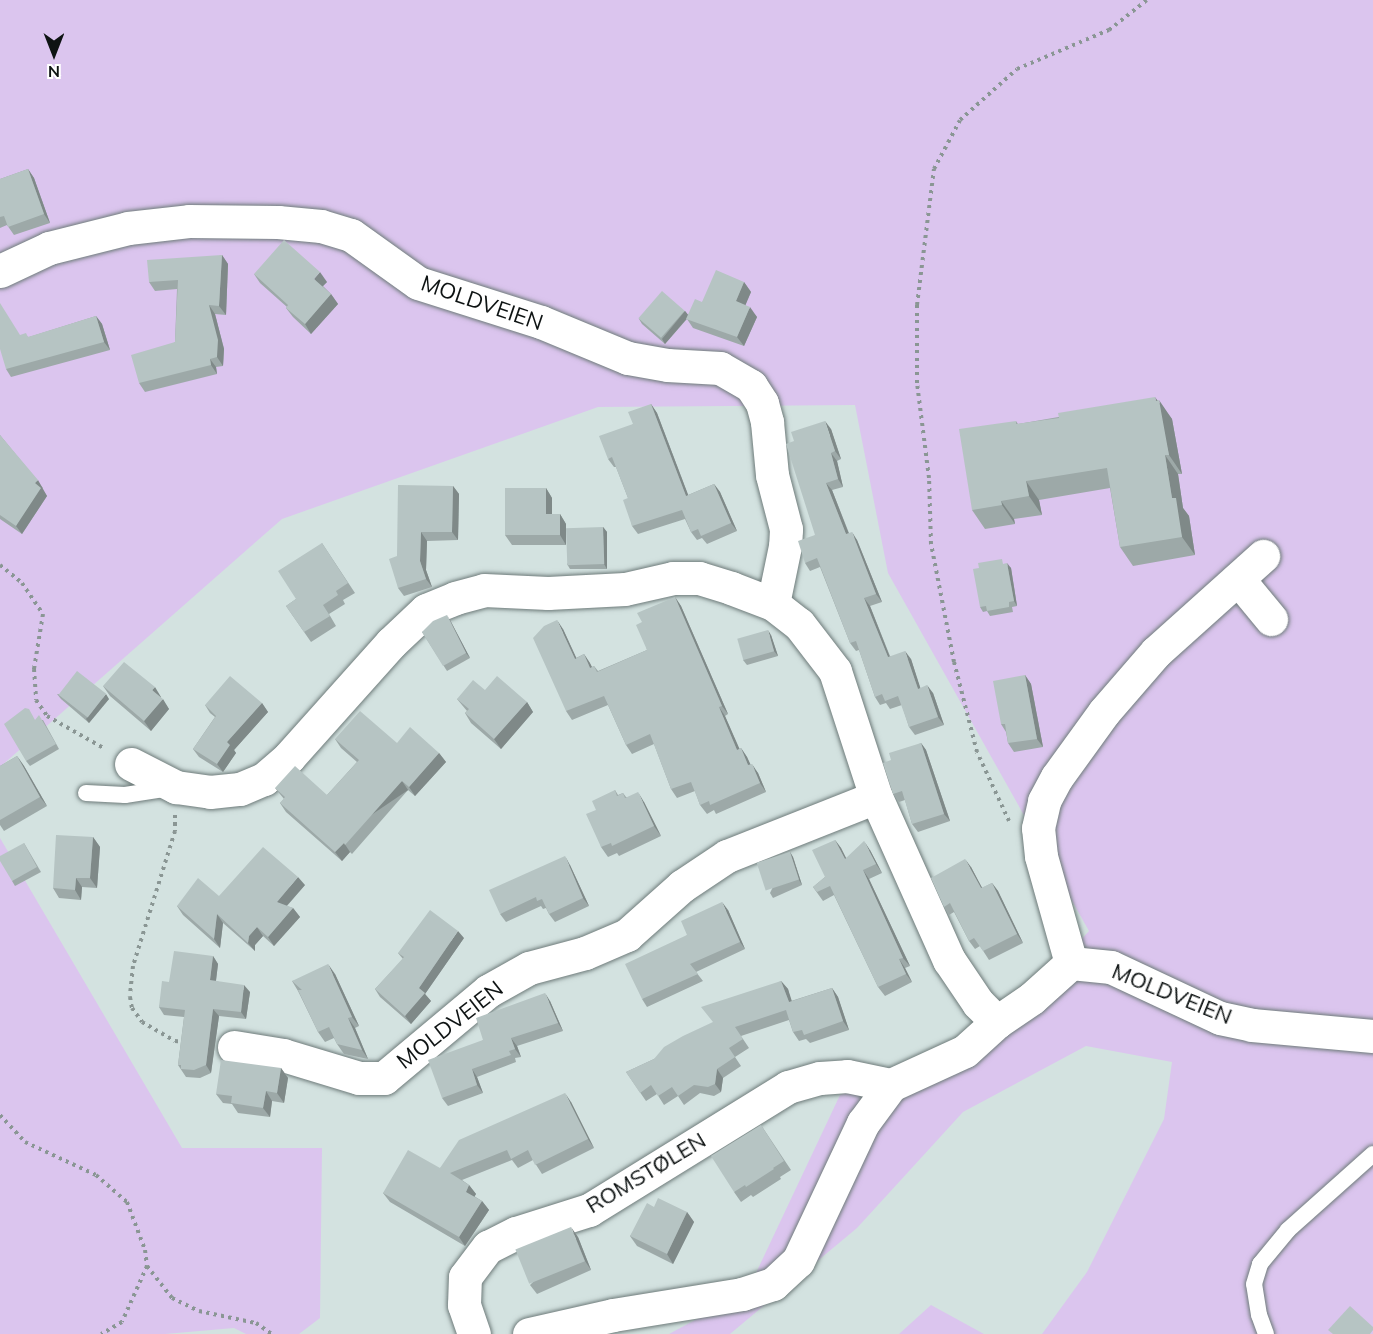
<!DOCTYPE html>
<html>
<head>
<meta charset="utf-8">
<style>
	body { margin:0 }
	#map { position:relative; width:1373px; height:1334px; overflow:hidden; background:#d3e2e0; font-family:Mulish,sans-serif }
	div>[style] { position:absolute }
	.green>* { inset:0; background:#dbc5ee }
	.path>* { height:4px; margin-top:-2px; transform-origin:0; background:repeating-linear-gradient(90deg,#8a9694 0 3px,transparent 0 7.5px) }
	.roads { filter:drop-shadow(0 0 2px #6e7b7a) drop-shadow(0 0 2px #6e7b7a) }
	.service>* { height:16px; margin:-8px; padding:0 8px; transform-origin:8px; border-radius:8px; background:#fff }
	.minor>* { height:33px; margin:-16.5px; padding:0 16.5px; transform-origin:16.5px; border-radius:16.5px; background:#fff }
	.wall>* { inset:0; background:#9da9a8 }
	.shaded-wall>* { inset:0; background:#7f8988; transform-origin:0 0 }
	.building>* { inset:0; background:#b6c4c3; transform-origin:0 0 }
	span { translate:-50% -50%; white-space:nowrap; text-align:center; line-height:1.15; -webkit-text-stroke:6px #fff; paint-order:stroke }
	.street-label { font-size:22px; color:#0e1313 }
	.north { position:absolute; left:24px; top:24px; width:60px; height:60px; -webkit-text-stroke:4px #fff; paint-order:stroke; rotate:180deg; font-size:16px; font-weight:700; line-height:24px; text-align:center; color:#0e1313 }
	.north::after { content:''; display:block; margin:auto; width:21px; height:27px; background:#0e1313; clip-path:polygon(50% 0,100% 100%,50% 72%,0 100%) }
</style>
</head>
<body>
<div id="map">
	<div class="green">
		<div style="clip-path:polygon(0 0,1373px 0,1373px 1334px,1042px 1334px,1087px 1272px,1164px 1119px,1172px 1062px,1086px 1046px,963px 1112px,857px 1228px,730px 1334px,669px 1334px,747px 1292px,840px 1095px,991px 1038px,1089px 931px,888px 573px,855px 405px,598px 407px,282px 519px,0 767px)"></div>
		<div style="clip-path:polygon(0 838px,182px 1148px,322px 1148px,320px 1318px,299px 1334px,246px 1334px,234px 1328px,165px 1334px,0 1334px)"></div>
		<div style="clip-path:polygon(931px 1305px,984px 1334px,985px 1334px,899px 1334px)"></div>
	</div>
	<div class="path">
		<div style="left:0;top:565px;width:28px;rotate:39deg"></div>
		<div style="left:22px;top:583px;width:37px;rotate:56deg"></div>
		<div style="left:43px;top:614px;width:56px;rotate:99.3deg"></div>
		<div style="left:34px;top:669px;width:31px;rotate:86deg"></div>
		<div style="left:36px;top:700px;width:19px;rotate:55deg"></div>
		<div style="left:47px;top:716px;width:67px;rotate:29.6deg"></div>
		<div style="left:175px;top:815px;width:16px;rotate:90deg"></div>
		<div style="left:175px;top:831px;width:141px;rotate:107.3deg"></div>
		<div style="left:133px;top:966px;width:31px;rotate:96deg"></div>
		<div style="left:130px;top:997px;width:11px;rotate:80deg"></div>
		<div style="left:132px;top:1008px;width:17px;rotate:54deg"></div>
		<div style="left:142px;top:1022px;width:38px;rotate:30deg"></div>
		<div style="left:175px;top:1041px;width:11px;rotate:5deg"></div>
		<div style="left:1009px;top:821px;width:76px;rotate:-114.9deg"></div>
		<div style="left:977px;top:752px;width:93px;rotate:-104.3deg"></div>
		<div style="left:954px;top:662px;width:120px;rotate:-101deg"></div>
		<div style="left:931px;top:544px;width:66px;rotate:-91.7deg"></div>
		<div style="left:929px;top:478px;width:96px;rotate:-97.2deg"></div>
		<div style="left:917px;top:383px;width:78px;rotate:-90deg"></div>
		<div style="left:917px;top:305px;width:137px;rotate:-82.9deg"></div>
		<div style="left:934px;top:169px;width:55px;rotate:-62deg"></div>
		<div style="left:960px;top:120px;width:76px;rotate:-41.8deg"></div>
		<div style="left:1017px;top:69px;width:100px;rotate:-23deg"></div>
		<div style="left:1109px;top:30px;width:48px;rotate:-38.3deg"></div>
		<div style="left:0;top:1115px;width:37px;rotate:47deg"></div>
		<div style="left:25px;top:1142px;width:78px;rotate:24.9deg"></div>
		<div style="left:96px;top:1175px;width:41px;rotate:41.1deg"></div>
		<div style="left:127px;top:1202px;width:51px;rotate:69.4deg"></div>
		<div style="left:145px;top:1250px;width:16px;rotate:83deg"></div>
		<div style="left:147px;top:1266px;width:61px;rotate:114.1deg"></div>
		<div style="left:122px;top:1322px;width:24px;rotate:150deg"></div>
		<div style="left:147px;top:1266px;width:41px;rotate:52deg"></div>
		<div style="left:172px;top:1298px;width:30px;rotate:26deg"></div>
		<div style="left:199px;top:1311px;width:58px;rotate:11.9deg"></div>
		<div style="left:256px;top:1323px;width:19px;rotate:35deg"></div>
	</div>
	<div class="roads">
		<div class="service">
			<div style="left:86px;top:793px;width:39px;rotate:3deg"></div>
			<div style="left:125px;top:795px;width:47px;rotate:-8.7deg"></div>
			<div style="left:1266px;top:1334px;width:20px;rotate:-110deg"></div>
			<div style="left:1259px;top:1315px;width:31px;rotate:-99deg"></div>
			<div style="left:1254px;top:1284px;width:21px;rotate:-73deg"></div>
			<div style="left:1260px;top:1264px;width:44px;rotate:-50.5deg"></div>
			<div style="left:1288px;top:1230px;width:114px;rotate:-41.8deg"></div>
		</div>
		<div class="minor">
			<div style="left:0;top:271px;width:54px;rotate:-25.1deg"></div>
			<div style="left:49px;top:248px;width:81px;rotate:-14.2deg"></div>
			<div style="left:128px;top:228px;width:61px;rotate:-6.5deg"></div>
			<div style="left:189px;top:221px;width:89px;rotate:0.6deg"></div>
			<div style="left:278px;top:222px;width:43px;rotate:5.3deg"></div>
			<div style="left:321px;top:226px;width:31px;rotate:17deg"></div>
			<div style="left:351px;top:235px;width:82px;rotate:35.6deg"></div>
			<div style="left:418px;top:283px;width:129px;rotate:17.6deg"></div>
			<div style="left:541px;top:322px;width:94px;rotate:22.5deg"></div>
			<div style="left:628px;top:358px;width:40px;rotate:10deg"></div>
			<div style="left:667px;top:365px;width:53px;rotate:3.2deg"></div>
			<div style="left:720px;top:368px;width:36px;rotate:30deg"></div>
			<div style="left:751px;top:386px;width:20px;rotate:57deg"></div>
			<div style="left:762px;top:403px;width:20px;rotate:75deg"></div>
			<div style="left:767px;top:422px;width:53px;rotate:84.6deg"></div>
			<div style="left:772px;top:475px;width:56px;rotate:75.5deg"></div>
			<div style="left:786px;top:529px;width:17px;rotate:93deg"></div>
			<div style="left:785px;top:546px;width:59px;rotate:101.7deg"></div>
			<div style="left:1238px;top:579px;width:52px;rotate:50.5deg"></div>
			<div style="left:131px;top:764px;width:51px;rotate:27.1deg"></div>
			<div style="left:176px;top:787px;width:34px;rotate:8deg"></div>
			<div style="left:210px;top:792px;width:30px;rotate:-6deg"></div>
			<div style="left:240px;top:789px;width:26px;rotate:-23deg"></div>
			<div style="left:264px;top:779px;width:33px;rotate:-41deg"></div>
			<div style="left:289px;top:757px;width:153px;rotate:-48.2deg"></div>
			<div style="left:391px;top:643px;width:48px;rotate:-43.3deg"></div>
			<div style="left:426px;top:610px;width:31px;rotate:-22deg"></div>
			<div style="left:455px;top:598px;width:30px;rotate:-15deg"></div>
			<div style="left:484px;top:590px;width:64px;rotate:2.7deg"></div>
			<div style="left:548px;top:593px;width:77px;rotate:-3deg"></div>
			<div style="left:625px;top:589px;width:49px;rotate:-12.9deg"></div>
			<div style="left:673px;top:578px;width:26px"></div>
			<div style="left:699px;top:578px;width:34px;rotate:17deg"></div>
			<div style="left:731px;top:588px;width:45px;rotate:20.9deg"></div>
			<div style="left:773px;top:604px;width:33px;rotate:38deg"></div>
			<div style="left:799px;top:624px;width:59px;rotate:52.5deg"></div>
			<div style="left:835px;top:671px;width:133px;rotate:72deg"></div>
			<div style="left:876px;top:797px;width:179px;rotate:65.9deg"></div>
			<div style="left:949px;top:960px;width:52px;rotate:56deg"></div>
			<div style="left:978px;top:1003px;width:27px;rotate:45deg"></div>
			<div style="left:1071px;top:963px;width:111px;rotate:-105.7deg"></div>
			<div style="left:1041px;top:856px;width:28px;rotate:-96deg"></div>
			<div style="left:1038px;top:828px;width:28px;rotate:-77deg"></div>
			<div style="left:1044px;top:801px;width:27px;rotate:-62deg"></div>
			<div style="left:1057px;top:777px;width:80px;rotate:-54.1deg"></div>
			<div style="left:1104px;top:712px;width:79px;rotate:-49.1deg"></div>
			<div style="left:1156px;top:652px;width:144px;rotate:-41.9deg"></div>
			<div style="left:234px;top:1047px;width:50px;rotate:9.3deg"></div>
			<div style="left:283px;top:1055px;width:79px;rotate:16.8deg"></div>
			<div style="left:359px;top:1078px;width:25px"></div>
			<div style="left:384px;top:1078px;width:136px;rotate:-39.9deg"></div>
			<div style="left:488px;top:991px;width:47px;rotate:-29.3deg"></div>
			<div style="left:529px;top:968px;width:58px;rotate:-15deg"></div>
			<div style="left:585px;top:953px;width:46px;rotate:-23.2deg"></div>
			<div style="left:627px;top:935px;width:74px;rotate:-41.7deg"></div>
			<div style="left:682px;top:886px;width:54px;rotate:-33.7deg"></div>
			<div style="left:727px;top:856px;width:160px;rotate:-21.6deg"></div>
			<div style="left:474px;top:1334px;width:31px;rotate:-109deg"></div>
			<div style="left:464px;top:1305px;width:28px;rotate:-88deg"></div>
			<div style="left:465px;top:1277px;width:38px;rotate:-53deg"></div>
			<div style="left:488px;top:1247px;width:31px;rotate:-27deg"></div>
			<div style="left:516px;top:1233px;width:77px;rotate:-17.5deg"></div>
			<div style="left:589px;top:1210px;width:234px;rotate:-31.7deg"></div>
			<div style="left:788px;top:1087px;width:33px;rotate:-16deg"></div>
			<div style="left:820px;top:1078px;width:27px;rotate:-4deg"></div>
			<div style="left:847px;top:1076px;width:45px;rotate:11.6deg"></div>
			<div style="left:529px;top:1334px;width:86px;rotate:-12.7deg"></div>
			<div style="left:613px;top:1315px;width:131px;rotate:-9.2deg"></div>
			<div style="left:742px;top:1294px;width:33px;rotate:-18deg"></div>
			<div style="left:773px;top:1284px;width:34px;rotate:-43deg"></div>
			<div style="left:798px;top:1261px;width:153px;rotate:-64.8deg"></div>
			<div style="left:863px;top:1123px;width:47px;rotate:-53.6deg"></div>
			<div style="left:891px;top:1085px;width:81px;rotate:-24.7deg"></div>
			<div style="left:965px;top:1051px;width:43px;rotate:-42.2deg"></div>
			<div style="left:997px;top:1022px;width:42px;rotate:-34.4deg"></div>
			<div style="left:1032px;top:998px;width:52px;rotate:-41.9deg"></div>
			<div style="left:1071px;top:963px;width:40px;rotate:5.7deg"></div>
			<div style="left:1111px;top:967px;width:120px;rotate:25.1deg"></div>
			<div style="left:1220px;top:1018px;width:33px;rotate:12deg"></div>
			<div style="left:1252px;top:1025px;width:121px;rotate:5.2deg"></div>
		</div>
	</div>
	<div class="wall">
		<div style="clip-path:polygon(28px 169px,34px 178px,50px 223px,14px 235px,7px 225px,0 228px,0 179px)"></div>
		<div style="clip-path:polygon(222px 255px,228px 264px,226px 315px,215px 314px,224px 349px,223px 366px,216px 367px,217px 374px,145px 392px,139px 383px,175px 342px,177px 289px,155px 291px,149px 282px)"></div>
		<div style="clip-path:polygon(254px 274px,327px 282px,323px 286px,331px 294px,338px 304px,311px 334px,293px 317px,286px 308px,287px 307px,260px 283px)"></div>
		<div style="clip-path:polygon(744px 282px,751px 292px,745px 305px,757px 317px,744px 346px,693px 328px,687px 319px,665px 344px,642px 324px,639px 319px,685px 311px,688px 315px,702px 302px)"></div>
		<div style="clip-path:polygon(96px 316px,102px 324px,110px 350px,11px 377px,6px 369px,21px 335px,29px 337px)"></div>
		<div style="clip-path:polygon(1157px 400px,1172px 419px,1182px 474px,1178px 474px,1183px 508px,1189px 516px,1195px 555px,1133px 566px,1120px 547px,1110px 488px,1039px 500px,1042px 515px,1014px 519px,1015px 524px,985px 529px,972px 510px,1016px 421px,1018px 424px)"></div>
		<div style="clip-path:polygon(651px 404px,657px 413px,688px 495px,714px 484px,720px 492px,737px 531px,707px 544px,702px 538px,697px 540px,691px 532px,685px 519px,638px 534px,632px 526px,628px 498px,616px 467px,614px 467px,608px 459px,633px 424px)"></div>
		<div style="clip-path:polygon(831px 429px,841px 459px,837px 461px,843px 487px,832px 490px,849px 533px,857px 540px,882px 602px,870px 606px,890px 656px,911px 659px,920px 688px,933px 693px,944px 725px,915px 735px,909px 727px,902px 705px,890px 709px,886px 703px,880px 705px,875px 697px,859px 650px,856px 651px,850px 643px,820px 567px,810px 571px,805px 563px,815px 535px)"></div>
		<div style="clip-path:polygon(0 435px,43px 488px,42px 489px,47px 496px,22px 534px,0 519px)"></div>
		<div style="clip-path:polygon(453px 486px,459px 494px,458px 540px,427px 541px,426px 570px,432px 587px,404px 596px,398px 588px,397px 556px)"></div>
		<div style="clip-path:polygon(546px 488px,552px 498px,552px 514px,560px 514px,566px 524px,566px 545px,512px 545px,505px 535px)"></div>
		<div style="clip-path:polygon(603px 527px,607px 532px,607px 569px,570px 569px,567px 564px)"></div>
		<div style="clip-path:polygon(322px 543px,355px 593px,343px 600px,345px 604px,329px 614px,336px 626px,311px 642px,286px 606px,296px 599px)"></div>
		<div style="clip-path:polygon(1005px 564px,1011px 568px,1017px 606px,1012px 607px,1013px 612px,990px 616px,987px 611px,983px 612px,980px 607px)"></div>
		<div style="clip-path:polygon(675px 597px,681px 606px,728px 714px,725px 716px,739px 749px,741px 748px,747px 757px,750px 765px,758px 773px,766px 792px,716px 814px,714px 810px,707px 814px,700px 805px,695px 791px,677px 798px,671px 789px,654px 744px,632px 754px,626px 745px,608px 705px,572px 720px,566px 711px,563px 629px,576px 658px,584px 654px,592px 667px,594px 666px,598px 671px,647px 650px,642px 622px)"></div>
		<div style="clip-path:polygon(450px 620px,470px 658px,447px 671px,422px 632px)"></div>
		<div style="clip-path:polygon(771px 635px,778px 656px,747px 665px,743px 660px)"></div>
		<div style="clip-path:polygon(1025px 675px,1031px 684px,1043px 747px,1014px 752px,1008px 743px,1006px 732px,1001px 724px)"></div>
		<div style="clip-path:polygon(103px 686px,161px 697px,161px 698px,169px 709px,151px 731px,110px 696px)"></div>
		<div style="clip-path:polygon(485px 690px,527px 702px,533px 712px,501px 749px,471px 723px,465px 713px,467px 711px,457px 699px)"></div>
		<div style="clip-path:polygon(57px 694px,109px 699px,89px 723px,61px 699px)"></div>
		<div style="clip-path:polygon(262px 703px,268px 712px,234px 750px,236px 753px,223px 772px,199px 757px,193px 749px,215px 717px,210px 713px,205px 705px)"></div>
		<div style="clip-path:polygon(36px 720px,43px 720px,59px 749px,30px 766px,26px 761px)"></div>
		<div style="clip-path:polygon(335px 739px,397px 743px,439px 753px,446px 762px,415px 796px,408px 790px,352px 854px,350px 852px,342px 861px,286px 812px,280px 803px,284px 799px,275px 788px,327px 795px,357px 762px,341px 748px)"></div>
		<div style="clip-path:polygon(921px 743px,926px 750px,950px 821px,918px 832px,912px 824px,905px 800px,899px 802px,893px 794px,891px 760px)"></div>
		<div style="clip-path:polygon(17px 756px,24px 766px,47px 806px,4px 831px,0 825px,0 766px)"></div>
		<div style="clip-path:polygon(615px 790px,618px 795px,623px 793px,626px 797px,644px 802px,661px 836px,619px 856px,617px 853px,608px 857px,601px 847px,596px 810px)"></div>
		<div style="clip-path:polygon(93px 837px,100px 847px,97px 888px,82px 887px,81px 900px,59px 898px,53px 888px)"></div>
		<div style="clip-path:polygon(835px 840px,841px 848px,846px 858px,870px 850px,882px 873px,869px 879px,910px 966px,905px 968px,912px 982px,885px 996px,878px 987px,834px 895px,823px 901px,813px 887px,825px 877px)"></div>
		<div style="clip-path:polygon(24px 843px,41px 872px,15px 886px,12px 881px)"></div>
		<div style="clip-path:polygon(790px 852px,793px 857px,802px 885px,773px 898px,770px 893px)"></div>
		<div style="clip-path:polygon(570px 865px,589px 906px,555px 922px,549px 914px,546px 908px,543px 909px,541px 906px,506px 922px,500px 914px)"></div>
		<div style="clip-path:polygon(971px 867px,982px 888px,992px 883px,998px 891px,1023px 943px,989px 960px,980px 946px,975px 949px,969px 941px,954px 912px,949px 915px,944px 907px)"></div>
		<div style="clip-path:polygon(305px 885px,287px 906px,293px 908px,300px 917px,274px 946px,263px 936px,255px 945px,255px 951px,223px 923px,220px 948px,183px 915px,177px 906px,219px 896px)"></div>
		<div style="clip-path:polygon(728px 910px,745px 949px,696px 972px,703px 981px,647px 1007px,642px 999px,687px 935px)"></div>
		<div style="clip-path:polygon(464px 938px,425px 994px,431px 1001px,411px 1024px,380px 997px,375px 989px,403px 959px,398px 953px)"></div>
		<div style="clip-path:polygon(213px 956px,218px 964px,216px 981px,250px 992px,246px 1019px,219px 1016px,211px 1073px,200px 1078px,186px 1077px,178px 1065px,184px 1017px,164px 1015px,159px 1007px,169px 982px)"></div>
		<div style="clip-path:polygon(335px 974px,359px 1026px,355px 1028px,368px 1059px,344px 1054px,337px 1044px,334px 1038px,325px 1042px,318px 1032px,298px 991px,292px 981px)"></div>
		<div style="clip-path:polygon(781px 981px,788px 989px,791px 1001px,832px 988px,838px 997px,849px 1030px,810px 1043px,806px 1039px,799px 1041px,793px 1032px,789px 1020px,741px 1036px,749px 1048px,735px 1057px,741px 1066px,723px 1078px,721px 1092px,714px 1096px,700px 1093px,684px 1105px,678px 1096px,664px 1105px,657px 1094px,646px 1101px,626px 1072px,654px 1059px)"></div>
		<div style="clip-path:polygon(550px 1001px,563px 1031px,517px 1046px,521px 1057px,515px 1058px,516px 1062px,477px 1077px,483px 1093px,448px 1106px,442px 1098px,483px 1040px)"></div>
		<div style="clip-path:polygon(281px 1068px,288px 1078px,284px 1103px,272px 1101px,270px 1117px,238px 1113px,232px 1104px,223px 1103px,216px 1094px)"></div>
		<div style="clip-path:polygon(571px 1102px,594px 1148px,542px 1174px,533px 1160px,518px 1168px,512px 1160px,462px 1180px,469px 1185px,476px 1194px,474px 1196px,482px 1201px,489px 1210px,465px 1246px,390px 1202px,383px 1193px,440px 1168px)"></div>
		<div style="clip-path:polygon(761px 1125px,791px 1170px,780px 1177px,781px 1179px,753px 1197px,751px 1195px,741px 1202px,734px 1192px)"></div>
		<div style="clip-path:polygon(654px 1207px,687px 1212px,694px 1222px,673px 1264px,637px 1246px,630px 1236px)"></div>
		<div style="clip-path:polygon(578px 1237px,591px 1270px,537px 1294px,530px 1285px)"></div>
	</div>
	<div class="shaded-wall">
		<div style="clip-path:polygon(28px 169px,34px 178px,50px 223px,44px 214px)"></div>
		<div style="clip-path:polygon(222px 255px,228px 264px,226px 315px,219px 306px)"></div>
		<div style="clip-path:polygon(320px 272px,327px 282px,321px 288px,314px 279px)"></div>
		<div style="clip-path:polygon(744px 282px,751px 292px,743px 311px,736px 301px)"></div>
		<div style="clip-path:polygon(331px 294px,338px 304px,311px 334px,305px 324px)"></div>
		<div style="clip-path:polygon(209px 305px,215px 314px,224px 349px,223px 366px,217px 357px)"></div>
		<div style="clip-path:polygon(750px 307px,757px 317px,744px 346px,737px 337px)"></div>
		<div style="clip-path:polygon(685px 311px,689px 316px,665px 344px,662px 339px)"></div>
		<div style="clip-path:polygon(96px 316px,102px 324px,110px 350px,104px 342px)"></div>
		<div style="clip-path:polygon(210px 359px,216px 367px,217px 374px,211px 365px)"></div>
		<div style="clip-path:polygon(1155px 397px,1160px 404px,1159px 400px,1172px 419px,1182px 474px,1169px 455px)"></div>
		<div style="clip-path:polygon(651px 404px,657px 413px,692px 505px,686px 496px)"></div>
		<div style="clip-path:polygon(825px 421px,831px 429px,841px 459px,835px 451px)"></div>
		<div style="clip-path:polygon(831px 453px,837px 461px,843px 487px,838px 479px)"></div>
		<div style="clip-path:polygon(1165px 455px,1178px 474px,1183px 508px,1189px 516px,1195px 555px,1182px 537px,1172px 498px)"></div>
		<div style="clip-path:polygon(38px 480px,47px 496px,22px 534px,16px 526px,35px 483px)"></div>
		<div style="clip-path:polygon(1026px 481px,1039px 500px,1042px 515px,1029px 496px)"></div>
		<div style="clip-path:polygon(826px 483px,832px 490px,852px 542px,846px 534px)"></div>
		<div style="clip-path:polygon(714px 484px,720px 492px,737px 531px,731px 523px)"></div>
		<div style="clip-path:polygon(453px 486px,459px 494px,458px 540px,452px 532px)"></div>
		<div style="clip-path:polygon(546px 488px,552px 498px,552px 524px,546px 514px)"></div>
		<div style="clip-path:polygon(1001px 501px,1014px 519px,1015px 524px,1002px 505px)"></div>
		<div style="clip-path:polygon(560px 514px,566px 524px,566px 545px,560px 535px)"></div>
		<div style="clip-path:polygon(603px 527px,607px 532px,607px 569px,604px 564px)"></div>
		<div style="clip-path:polygon(421px 532px,427px 541px,426px 570px,432px 587px,426px 579px,420px 561px)"></div>
		<div style="clip-path:polygon(852px 532px,857px 540px,882px 602px,876px 594px)"></div>
		<div style="clip-path:polygon(1007px 563px,1011px 568px,1017px 606px,1014px 601px)"></div>
		<div style="clip-path:polygon(675px 597px,681px 606px,728px 714px,722px 706px)"></div>
		<div style="clip-path:polygon(864px 598px,870px 606px,893px 665px,888px 657px)"></div>
		<div style="clip-path:polygon(447px 615px,450px 620px,470px 658px,466px 653px)"></div>
		<div style="clip-path:polygon(557px 620px,563px 629px,581px 668px,575px 659px)"></div>
		<div style="clip-path:polygon(768px 630px,771px 635px,778px 656px,774px 651px)"></div>
		<div style="clip-path:polygon(905px 651px,911px 659px,923px 696px,918px 689px)"></div>
		<div style="clip-path:polygon(584px 654px,590px 663px,596px 676px,590px 668px)"></div>
		<div style="clip-path:polygon(1025px 675px,1031px 684px,1043px 747px,1037px 739px)"></div>
		<div style="clip-path:polygon(927px 685px,933px 693px,944px 725px,938px 717px)"></div>
		<div style="clip-path:polygon(155px 687px,161px 697px,159px 700px,152px 690px)"></div>
		<div style="clip-path:polygon(106px 694px,109px 699px,89px 723px,86px 719px)"></div>
		<div style="clip-path:polygon(163px 699px,169px 709px,151px 731px,144px 721px)"></div>
		<div style="clip-path:polygon(527px 702px,533px 712px,501px 749px,494px 739px)"></div>
		<div style="clip-path:polygon(262px 703px,268px 712px,234px 750px,236px 753px,223px 772px,217px 764px,227px 742px)"></div>
		<div style="clip-path:polygon(719px 707px,725px 716px,744px 759px,737px 750px)"></div>
		<div style="clip-path:polygon(921px 743px,926px 750px,950px 821px,944px 814px)"></div>
		<div style="clip-path:polygon(741px 748px,747px 757px,755px 774px,748px 765px)"></div>
		<div style="clip-path:polygon(439px 753px,446px 762px,415px 796px,409px 787px)"></div>
		<div style="clip-path:polygon(17px 756px,24px 766px,47px 806px,40px 797px)"></div>
		<div style="clip-path:polygon(752px 764px,758px 773px,766px 792px,760px 783px)"></div>
		<div style="left:402px;top:781px;width:11px;height:86px;rotate:56deg"></div>
		<div style="clip-path:polygon(638px 792px,644px 802px,661px 836px,654px 826px)"></div>
		<div style="clip-path:polygon(93px 837px,100px 847px,97px 888px,90px 878px)"></div>
		<div style="clip-path:polygon(835px 840px,841px 848px,851px 868px,845px 859px)"></div>
		<div style="clip-path:polygon(864px 841px,870px 850px,882px 873px,876px 864px)"></div>
		<div style="clip-path:polygon(344px 843px,350px 852px,342px 861px,335px 852px)"></div>
		<div style="clip-path:polygon(790px 852px,793px 857px,802px 885px,799px 880px)"></div>
		<div style="clip-path:polygon(565px 856px,570px 865px,589px 906px,583px 898px)"></div>
		<div style="clip-path:polygon(965px 859px,971px 867px,987px 897px,981px 888px)"></div>
		<div style="clip-path:polygon(863px 870px,869px 879px,910px 966px,903px 958px)"></div>
		<div style="clip-path:polygon(298px 877px,305px 885px,283px 910px,277px 902px)"></div>
		<div style="clip-path:polygon(76px 878px,82px 887px,81px 900px,75px 890px)"></div>
		<div style="clip-path:polygon(992px 883px,998px 891px,1023px 943px,1017px 934px)"></div>
		<div style="clip-path:polygon(722px 902px,728px 910px,745px 949px,740px 942px)"></div>
		<div style="clip-path:polygon(293px 908px,300px 917px,274px 946px,268px 937px)"></div>
		<div style="clip-path:polygon(217px 914px,223px 923px,220px 948px,214px 939px)"></div>
		<div style="clip-path:polygon(257px 927px,263px 936px,255px 945px,255px 951px,248px 943px,249px 936px)"></div>
		<div style="clip-path:polygon(458px 931px,464px 938px,425px 994px,431px 1001px,411px 1024px,405px 1016px,419px 988px)"></div>
		<div style="clip-path:polygon(213px 956px,218px 964px,215px 988px,210px 980px)"></div>
		<div style="clip-path:polygon(899px 959px,905px 968px,912px 982px,906px 974px)"></div>
		<div style="clip-path:polygon(328px 964px,335px 974px,359px 1026px,352px 1017px)"></div>
		<div style="clip-path:polygon(781px 981px,788px 989px,795px 1011px,789px 1002px)"></div>
		<div style="clip-path:polygon(244px 985px,250px 992px,246px 1019px,241px 1012px)"></div>
		<div style="clip-path:polygon(832px 988px,838px 997px,849px 1030px,843px 1021px)"></div>
		<div style="clip-path:polygon(545px 993px,550px 1001px,563px 1031px,558px 1023px)"></div>
		<div style="clip-path:polygon(213px 1009px,219px 1016px,211px 1073px,206px 1065px)"></div>
		<div style="clip-path:polygon(348px 1018px,355px 1028px,368px 1059px,362px 1050px)"></div>
		<div style="clip-path:polygon(511px 1038px,517px 1046px,521px 1057px,515px 1049px)"></div>
		<div style="clip-path:polygon(281px 1068px,288px 1078px,284px 1103px,277px 1093px)"></div>
		<div style="clip-path:polygon(472px 1069px,477px 1077px,483px 1093px,477px 1085px)"></div>
		<div style="clip-path:polygon(717px 1069px,723px 1078px,721px 1092px,715px 1084px)"></div>
		<div style="clip-path:polygon(266px 1091px,272px 1101px,270px 1117px,263px 1108px)"></div>
		<div style="clip-path:polygon(565px 1093px,571px 1102px,594px 1148px,588px 1139px)"></div>
		<div style="clip-path:polygon(469px 1185px,476px 1194px,472px 1201px,466px 1192px)"></div>
		<div style="clip-path:polygon(482px 1201px,489px 1210px,465px 1246px,459px 1237px)"></div>
		<div style="clip-path:polygon(687px 1212px,694px 1222px,673px 1264px,667px 1254px)"></div>
		<div style="clip-path:polygon(571px 1227px,578px 1237px,591px 1270px,585px 1261px)"></div>
	</div>
	<div class="building">
		<div style="clip-path:polygon(28px 169px,44px 214px,8px 227px,4px 216px,0 217px,0 179px)"></div>
		<div style="clip-path:polygon(284px 240px,320px 272px,314px 279px,331px 294px,305px 324px,286px 308px,288px 305px,254px 274px)"></div>
		<div style="clip-path:polygon(222px 255px,219px 306px,209px 305px,218px 340px,217px 357px,210px 359px,211px 365px,139px 383px,131px 355px,175px 342px,178px 280px,149px 282px,147px 260px)"></div>
		<div style="clip-path:polygon(716px 270px,744px 282px,736px 301px,750px 307px,737px 337px,686px 319px,695px 299px,702px 302px)"></div>
		<div style="left:662px;top:291px;width:30px;height:36px;rotate:41deg"></div>
		<div style="clip-path:polygon(0 303px,20px 335px,26px 333px,28px 337px,96px 316px,104px 342px,6px 369px,0 349px)"></div>
		<div style="clip-path:polygon(1155px 397px,1156px 401px,1159px 400px,1169px 455px,1165px 455px,1172px 498px,1176px 498px,1182px 537px,1120px 547px,1107px 468px,1026px 481px,1029px 496px,1001px 501px,1002px 505px,972px 510px,959px 429px,1016px 421px,1016px 424px,1059px 418px,1058px 413px)"></div>
		<div style="clip-path:polygon(651px 404px,686px 496px,714px 484px,731px 523px,701px 536px,698px 529px,691px 532px,682px 510px,632px 526px,623px 500px,628px 498px,612px 457px,608px 459px,599px 436px,633px 424px,628px 412px)"></div>
		<div style="clip-path:polygon(825px 421px,835px 451px,831px 453px,838px 479px,826px 483px,846px 534px,852px 532px,876px 594px,864px 598px,888px 657px,905px 651px,918px 689px,927px 685px,938px 717px,909px 727px,898px 696px,885px 701px,882px 694px,875px 697px,856px 641px,850px 643px,817px 558px,805px 563px,798px 541px,815px 535px,786px 444px,794px 441px,791px 432px)"></div>
		<div style="clip-path:polygon(0 435px,38px 480px,35px 483px,41px 488px,16px 526px,0 515px)"></div>
		<div style="clip-path:polygon(398px 485px,453px 486px,452px 532px,421px 532px,420px 561px,426px 579px,398px 588px,389px 559px,397px 556px)"></div>
		<div style="clip-path:polygon(505px 488px,546px 488px,546px 514px,560px 514px,560px 535px,505px 535px)"></div>
		<div style="left:603px;top:527px;width:37px;height:37px;rotate:88deg"></div>
		<div style="clip-path:polygon(322px 543px,348px 583px,336px 591px,338px 595px,323px 605px,330px 616px,304px 632px,286px 606px,296px 599px,278px 571px)"></div>
		<div style="clip-path:polygon(1002px 559px,1003px 564px,1007px 563px,1014px 601px,1009px 602px,1009px 607px,987px 611px,986px 606px,980px 607px,973px 569px,979px 568px,978px 563px)"></div>
		<div style="clip-path:polygon(675px 597px,722px 706px,719px 707px,737px 750px,741px 748px,748px 765px,752px 764px,760px 783px,710px 805px,709px 801px,700px 805px,691px 782px,671px 789px,650px 734px,626px 745px,604px 696px,566px 711px,533px 638px,544px 626px,557px 620px,575px 659px,584px 654px,590px 668px,594px 666px,597px 672px,647px 650px,636px 625px,642px 622px,637px 613px)"></div>
		<div style="clip-path:polygon(447px 615px,466px 653px,443px 666px,422px 632px,433px 621px)"></div>
		<div style="left:768px;top:630px;width:22px;height:32px;rotate:74deg"></div>
		<div style="clip-path:polygon(124px 662px,155px 687px,152px 690px,163px 699px,144px 721px,103px 686px)"></div>
		<div style="left:77px;top:671px;width:37px;height:30px;rotate:38deg"></div>
		<div style="clip-path:polygon(1025px 675px,1037px 739px,1008px 743px,1005px 724px,1001px 724px,993px 681px)"></div>
		<div style="clip-path:polygon(230px 676px,262px 703px,227px 742px,230px 745px,217px 764px,193px 749px,216px 716px,205px 705px)"></div>
		<div style="clip-path:polygon(497px 676px,527px 702px,494px 739px,465px 713px,469px 709px,457px 699px,473px 680px,485px 690px)"></div>
		<div style="clip-path:polygon(25px 708px,29px 709px,35px 720px,39px 715px,56px 744px,26px 761px,4px 724px)"></div>
		<div style="clip-path:polygon(360px 711px,397px 743px,410px 727px,439px 753px,409px 787px,402px 781px,345px 845px,344px 843px,335px 852px,280px 803px,285px 797px,275px 788px,295px 766px,327px 795px,359px 760px,335px 739px)"></div>
		<div style="clip-path:polygon(921px 743px,944px 814px,912px 824px,902px 791px,893px 794px,883px 763px,891px 760px,889px 753px)"></div>
		<div style="clip-path:polygon(17px 756px,40px 797px,0 820px,0 766px)"></div>
		<div style="clip-path:polygon(615px 790px,617px 796px,623px 793px,625px 798px,638px 792px,654px 826px,612px 846px,611px 843px,601px 847px,586px 814px,596px 810px,592px 801px)"></div>
		<div style="clip-path:polygon(56px 835px,93px 837px,90px 878px,76px 878px,75px 890px,53px 888px)"></div>
		<div style="clip-path:polygon(835px 840px,845px 859px,864px 841px,876px 864px,863px 870px,903px 958px,899px 959px,906px 974px,878px 987px,830px 886px,817px 892px,813px 887px,825px 877px,812px 850px)"></div>
		<div style="clip-path:polygon(24px 843px,37px 867px,12px 881px,0 861px,0 856px)"></div>
		<div style="clip-path:polygon(263px 847px,298px 877px,277px 902px,293px 908px,268px 937px,257px 927px,249px 936px,248px 943px,217px 914px,214px 939px,177px 906px,198px 878px,219px 896px)"></div>
		<div style="left:790px;top:852px;width:29px;height:35px;rotate:72deg"></div>
		<div style="clip-path:polygon(565px 856px,583px 898px,549px 914px,542px 899px,537px 901px,536px 897px,500px 914px,489px 890px)"></div>
		<div style="clip-path:polygon(965px 859px,981px 888px,992px 883px,1017px 934px,983px 951px,974px 938px,969px 941px,950px 903px,944px 907px,931px 878px)"></div>
		<div style="clip-path:polygon(722px 902px,740px 942px,690px 964px,698px 974px,642px 999px,625px 964px,687px 935px,681px 921px)"></div>
		<div style="clip-path:polygon(430px 910px,458px 931px,419px 988px,425px 993px,405px 1016px,375px 989px,404px 957px,398px 953px)"></div>
		<div style="clip-path:polygon(174px 951px,213px 956px,210px 980px,244px 985px,241px 1012px,213px 1009px,206px 1065px,194px 1070px,181px 1069px,181px 1065px,178px 1065px,185px 1010px,159px 1007px,162px 981px,169px 982px)"></div>
		<div style="clip-path:polygon(328px 964px,352px 1017px,348px 1018px,362px 1050px,337px 1044px,329px 1027px,318px 1032px,298px 990px,302px 990px,292px 981px)"></div>
		<div style="clip-path:polygon(781px 981px,789px 1002px,832px 988px,843px 1021px,804px 1035px,802px 1030px,793px 1032px,786px 1010px,735px 1027px,743px 1039px,729px 1048px,735px 1057px,717px 1069px,715px 1084px,708px 1087px,694px 1085px,678px 1096px,672px 1087px,658px 1096px,651px 1085px,640px 1093px,626px 1072px,654px 1059px,664px 1047px,683px 1036px,713px 1022px,701px 1007px)"></div>
		<div style="clip-path:polygon(545px 993px,558px 1023px,511px 1038px,515px 1049px,509px 1051px,511px 1055px,472px 1069px,477px 1085px,442px 1098px,428px 1060px,483px 1040px,476px 1018px)"></div>
		<div style="clip-path:polygon(221px 1060px,281px 1068px,277px 1093px,266px 1091px,263px 1108px,231px 1103px,232px 1096px,216px 1094px)"></div>
		<div style="clip-path:polygon(565px 1093px,588px 1139px,535px 1165px,528px 1150px,511px 1159px,507px 1150px,450px 1173px,469px 1185px,466px 1192px,482px 1201px,459px 1237px,383px 1193px,408px 1150px,440px 1168px,459px 1140px)"></div>
		<div style="clip-path:polygon(761px 1125px,784px 1161px,773px 1168px,774px 1169px,746px 1187px,745px 1185px,734px 1192px,711px 1156px)"></div>
		<div style="clip-path:polygon(658px 1198px,687px 1212px,667px 1254px,630px 1236px,647px 1203px,654px 1207px)"></div>
		<div style="left:571px;top:1227px;width:37px;height:60px;rotate:68deg"></div>
		<div style="clip-path:polygon(1350px 1306px,1373px 1327px,1373px 1330px,1370px 1334px,1333px 1334px,1328px 1330px)"></div>
	</div>
	<div class="street-label">
		<span style="left:482px;top:303px;rotate:19deg">MOLDVEIEN</span>
		<span style="left:1172px;top:994px;rotate:22deg">MOLDVEIEN</span>
		<span style="left:450px;top:1025px;rotate:-38deg">MOLDVEIEN</span>
		<span style="left:646px;top:1173px;rotate:-31deg">ROMSTØLEN</span>
	</div>
	<div class="north">N</div>
</div>
</body>
</html>
